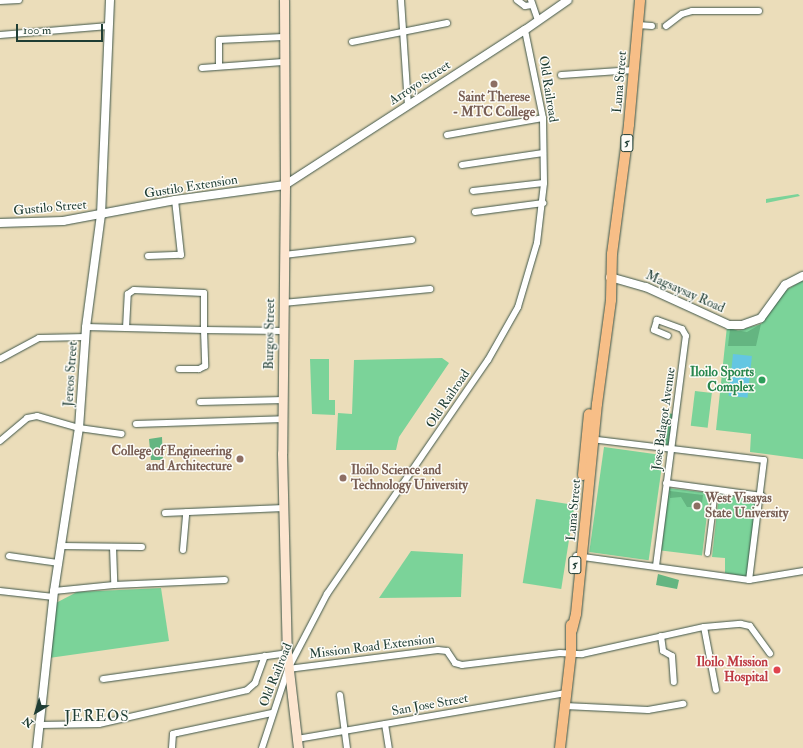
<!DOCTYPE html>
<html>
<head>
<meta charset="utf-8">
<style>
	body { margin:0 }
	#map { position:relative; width:803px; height:748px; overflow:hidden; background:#ebddba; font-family:"IM FELL Double Pica",serif }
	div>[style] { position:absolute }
	.green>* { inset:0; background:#7bd399; transform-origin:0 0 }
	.forest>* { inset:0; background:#64b581 }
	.water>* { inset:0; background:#64c6e2; transform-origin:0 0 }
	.minor-tunnel>* { height:6px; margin-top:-3px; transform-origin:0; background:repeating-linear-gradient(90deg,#c2bd9f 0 6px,transparent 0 9px) }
	.roads { filter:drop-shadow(0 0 1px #3e5548) drop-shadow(0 0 1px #3e5548) }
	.pedestrian>* { height:5px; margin:-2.5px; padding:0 2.5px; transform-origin:2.5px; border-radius:2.5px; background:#fff }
	.minor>* { height:6px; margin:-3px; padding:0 3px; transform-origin:3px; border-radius:3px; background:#fff }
	.tertiary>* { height:8px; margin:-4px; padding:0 4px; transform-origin:4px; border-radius:4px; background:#fff }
	.secondary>* { height:9px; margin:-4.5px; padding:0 4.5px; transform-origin:4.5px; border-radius:4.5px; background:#fce5cf }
	.primary>* { height:10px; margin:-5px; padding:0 5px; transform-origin:5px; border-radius:5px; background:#f7be87 }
	.dots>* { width:11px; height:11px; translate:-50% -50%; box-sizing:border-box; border:2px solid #fdfcf7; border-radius:50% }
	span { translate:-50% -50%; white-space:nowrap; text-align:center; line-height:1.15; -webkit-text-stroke:3px #fdfcf7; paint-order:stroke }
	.shield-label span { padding:1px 3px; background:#fdfcf7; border:1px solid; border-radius:3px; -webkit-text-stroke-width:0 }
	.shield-label { font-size:12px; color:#1f3d34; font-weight:700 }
	.street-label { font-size:13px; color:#1f3d34 }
	.education-label { font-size:13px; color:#785e54; font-weight:700 }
	.right { translate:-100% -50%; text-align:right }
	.left { translate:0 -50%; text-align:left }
	.leisure-label { font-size:13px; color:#27864d; font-weight:700 }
	.health-label { font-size:13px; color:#be3a42; font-weight:700 }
	.quarter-label { font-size:15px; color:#1f3d34; letter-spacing:1px }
	.north { position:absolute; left:16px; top:692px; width:40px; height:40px; -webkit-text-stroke:3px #fdfcf7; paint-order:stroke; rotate:218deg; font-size:11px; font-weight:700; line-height:16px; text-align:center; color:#1f3d34 }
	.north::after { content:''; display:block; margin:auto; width:14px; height:18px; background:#1f3d34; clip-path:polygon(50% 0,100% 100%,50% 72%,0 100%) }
	.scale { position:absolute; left:16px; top:24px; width:87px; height:18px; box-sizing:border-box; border:2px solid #1f3d34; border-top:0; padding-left:5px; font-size:12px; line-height:14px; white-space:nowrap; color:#1f3d34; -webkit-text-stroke:3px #fdfcf7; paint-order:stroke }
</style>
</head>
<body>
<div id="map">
	<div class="green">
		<div style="clip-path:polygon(798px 194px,800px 196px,766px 203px,766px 199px)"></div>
		<div style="clip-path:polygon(803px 280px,803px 459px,750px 452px,751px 434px,716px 430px,727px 326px,737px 331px,761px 324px,785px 291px)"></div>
		<div style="clip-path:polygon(442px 358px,449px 363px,399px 437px,396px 450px,336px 450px,338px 413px,352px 414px,354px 360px)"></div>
		<div style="clip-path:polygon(310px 359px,329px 359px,329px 400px,335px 400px,335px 415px,312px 414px)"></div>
		<div style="left:695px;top:391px;width:17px;height:35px;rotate:7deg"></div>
		<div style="left:604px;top:447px;width:60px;height:106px;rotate:8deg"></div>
		<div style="left:669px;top:488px;width:41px;height:63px;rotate:7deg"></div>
		<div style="clip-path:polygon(719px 494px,759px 500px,748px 577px,725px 573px,725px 558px,712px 557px)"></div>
		<div style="left:536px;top:499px;width:39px;height:85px;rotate:9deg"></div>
		<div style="clip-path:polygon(411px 551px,463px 554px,461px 597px,379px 598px)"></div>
		<div style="clip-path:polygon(161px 588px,169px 641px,49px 658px,52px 605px,77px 592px)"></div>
	</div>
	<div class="forest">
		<div style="clip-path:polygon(761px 324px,756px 346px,728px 346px,730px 329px,747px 332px)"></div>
		<div style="clip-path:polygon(666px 413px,674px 414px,671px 447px,658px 445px,660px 427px,665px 428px)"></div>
		<div style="clip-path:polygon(162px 437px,163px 460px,151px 460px,149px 439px)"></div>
		<div style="clip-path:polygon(670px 491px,703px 495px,702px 503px,699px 507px,687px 507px,681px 497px,670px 498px)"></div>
		<div style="clip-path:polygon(658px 574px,679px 580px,677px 589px,656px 585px)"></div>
	</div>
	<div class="water">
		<div style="left:733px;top:354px;width:19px;height:42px;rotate:6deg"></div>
	</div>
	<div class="minor-tunnel">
		<div style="left:652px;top:26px;width:14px"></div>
	</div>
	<div class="roads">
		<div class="pedestrian">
			<div style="left:707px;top:553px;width:64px;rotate:-82.8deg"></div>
		</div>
		<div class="minor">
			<div style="left:401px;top:0;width:105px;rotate:86.2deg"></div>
			<div style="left:517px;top:0;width:10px;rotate:37deg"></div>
			<div style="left:525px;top:6px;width:7px;rotate:-8deg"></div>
			<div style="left:531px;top:0;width:21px;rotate:71deg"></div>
			<div style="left:0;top:1px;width:19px;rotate:-3deg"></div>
			<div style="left:638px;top:25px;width:14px;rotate:4deg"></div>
			<div style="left:666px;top:26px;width:20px;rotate:-37deg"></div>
			<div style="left:682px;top:14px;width:10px;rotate:-17deg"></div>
			<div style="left:692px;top:11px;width:67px"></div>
			<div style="left:0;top:35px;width:109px;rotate:-4.7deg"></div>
			<div style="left:352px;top:42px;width:97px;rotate:-11.3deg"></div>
			<div style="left:219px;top:66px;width:26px;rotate:-90deg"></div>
			<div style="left:219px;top:40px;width:64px;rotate:-2.7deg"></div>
			<div style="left:202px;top:68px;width:81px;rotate:-4.2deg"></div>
			<div style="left:561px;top:75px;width:73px;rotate:-3.9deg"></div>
			<div style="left:447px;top:135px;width:97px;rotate:-10deg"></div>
			<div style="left:462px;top:165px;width:82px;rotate:-8.4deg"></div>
			<div style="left:473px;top:191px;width:71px;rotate:-6.4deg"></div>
			<div style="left:475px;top:212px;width:69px;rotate:-7.5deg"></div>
			<div style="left:284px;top:255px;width:129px;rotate:-6.7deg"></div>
			<div style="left:148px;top:256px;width:33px;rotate:-2deg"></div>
			<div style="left:181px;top:255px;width:55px;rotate:-96.2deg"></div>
			<div style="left:283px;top:303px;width:148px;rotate:-5.4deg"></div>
			<div style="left:86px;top:327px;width:118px;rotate:1.5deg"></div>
			<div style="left:204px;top:330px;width:36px;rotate:88deg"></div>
			<div style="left:205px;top:366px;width:7px;rotate:153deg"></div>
			<div style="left:199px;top:369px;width:20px;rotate:180deg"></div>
			<div style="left:126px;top:328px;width:34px;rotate:-87deg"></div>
			<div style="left:128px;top:294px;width:7px;rotate:-34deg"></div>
			<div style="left:134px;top:290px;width:70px;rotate:2.5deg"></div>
			<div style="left:204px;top:293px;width:37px;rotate:90deg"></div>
			<div style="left:204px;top:330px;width:78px;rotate:0.7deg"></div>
			<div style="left:0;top:359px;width:44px;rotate:-28.3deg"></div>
			<div style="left:39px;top:338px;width:47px;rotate:-1.2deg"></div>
			<div style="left:200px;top:402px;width:84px;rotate:-1.4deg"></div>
			<div style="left:136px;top:424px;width:147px;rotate:-1.9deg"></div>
			<div style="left:590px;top:439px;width:175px;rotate:6.9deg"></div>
			<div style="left:764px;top:460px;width:121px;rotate:97.1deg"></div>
			<div style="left:0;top:441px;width:35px;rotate:-40deg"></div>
			<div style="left:27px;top:418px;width:10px;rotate:-11deg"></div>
			<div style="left:37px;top:416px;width:44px;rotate:15.9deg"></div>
			<div style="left:79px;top:428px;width:43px;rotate:7.9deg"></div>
			<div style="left:666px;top:483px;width:97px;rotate:7.7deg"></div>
			<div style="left:165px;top:513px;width:119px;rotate:-2.4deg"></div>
			<div style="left:61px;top:546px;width:81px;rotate:0.7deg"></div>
			<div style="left:113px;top:547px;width:38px;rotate:88deg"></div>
			<div style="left:183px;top:550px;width:38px;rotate:-85deg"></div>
			<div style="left:9px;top:556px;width:49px;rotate:8.1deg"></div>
			<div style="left:576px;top:556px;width:175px;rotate:7.9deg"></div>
			<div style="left:749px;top:580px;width:55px;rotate:-9.5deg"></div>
			<div style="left:656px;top:566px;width:232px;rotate:-82.6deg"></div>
			<div style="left:686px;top:336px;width:8px;rotate:-120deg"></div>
			<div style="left:682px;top:329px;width:27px;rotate:-160deg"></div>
			<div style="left:657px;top:320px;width:10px;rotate:107deg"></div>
			<div style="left:654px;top:330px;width:15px;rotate:23deg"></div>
			<div style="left:0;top:591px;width:54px;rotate:6.3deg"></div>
			<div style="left:54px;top:591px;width:60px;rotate:-5.7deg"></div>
			<div style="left:114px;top:585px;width:111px;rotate:-2.6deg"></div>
			<div style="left:704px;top:627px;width:64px;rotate:79.2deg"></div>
			<div style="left:661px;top:636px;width:15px;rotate:82deg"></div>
			<div style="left:663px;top:651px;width:10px;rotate:29deg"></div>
			<div style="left:672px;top:656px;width:26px;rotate:86deg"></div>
			<div style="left:288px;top:669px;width:151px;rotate:-7.2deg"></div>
			<div style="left:438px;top:650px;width:9px;rotate:6deg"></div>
			<div style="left:447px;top:651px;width:14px;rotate:56deg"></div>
			<div style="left:455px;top:663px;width:7px;rotate:16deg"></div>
			<div style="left:462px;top:665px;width:99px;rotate:-7deg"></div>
			<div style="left:560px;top:653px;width:22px;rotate:3deg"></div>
			<div style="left:582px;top:654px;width:125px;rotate:-12.5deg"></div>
			<div style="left:704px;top:627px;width:37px;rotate:-5deg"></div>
			<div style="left:741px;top:624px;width:9px;rotate:13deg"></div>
			<div style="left:750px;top:626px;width:34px;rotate:54deg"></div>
			<div style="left:103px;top:679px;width:186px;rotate:-8deg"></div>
			<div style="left:340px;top:695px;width:53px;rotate:82.5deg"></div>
			<div style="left:565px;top:706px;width:83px;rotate:2.8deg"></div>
			<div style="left:648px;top:710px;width:36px;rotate:-10deg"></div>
			<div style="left:385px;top:724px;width:24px;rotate:81deg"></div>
			<div style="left:40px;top:725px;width:59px;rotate:-1deg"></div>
			<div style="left:99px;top:724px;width:152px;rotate:-12.9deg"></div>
			<div style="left:247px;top:690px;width:11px;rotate:-41deg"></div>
			<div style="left:255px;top:683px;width:29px;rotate:-70deg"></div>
			<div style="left:297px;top:739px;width:273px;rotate:-9.7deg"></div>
			<div style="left:172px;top:748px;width:14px;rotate:-86deg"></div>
			<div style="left:173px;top:734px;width:4px;rotate:-14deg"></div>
			<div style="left:177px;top:733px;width:97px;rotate:-11.9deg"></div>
			<div style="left:262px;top:748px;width:83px;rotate:-71.8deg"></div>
			<div style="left:288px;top:669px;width:85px;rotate:-62.5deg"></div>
			<div style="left:327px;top:594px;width:284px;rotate:-55.5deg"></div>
			<div style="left:488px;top:360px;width:61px;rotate:-60.5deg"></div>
			<div style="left:518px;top:307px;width:67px;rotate:-73.5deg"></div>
			<div style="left:537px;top:243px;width:60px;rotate:-83.3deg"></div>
			<div style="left:544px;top:183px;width:65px;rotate:-90.9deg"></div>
			<div style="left:543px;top:118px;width:90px;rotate:-101.6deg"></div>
		</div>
		<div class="tertiary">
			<div style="left:0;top:223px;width:63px;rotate:-1.8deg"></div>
			<div style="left:63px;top:221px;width:114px;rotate:-10.6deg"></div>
			<div style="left:175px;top:200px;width:111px;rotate:-7.8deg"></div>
			<div style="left:285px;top:185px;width:286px;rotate:-32.9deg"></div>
			<div style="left:525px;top:30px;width:52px;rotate:-34.9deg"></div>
			<div style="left:610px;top:277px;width:37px;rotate:16deg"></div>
			<div style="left:646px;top:287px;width:91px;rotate:24.6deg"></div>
			<div style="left:729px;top:325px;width:13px"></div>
			<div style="left:742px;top:325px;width:20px;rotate:-20deg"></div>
			<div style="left:761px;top:318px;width:41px;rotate:-54deg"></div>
			<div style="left:785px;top:285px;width:20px;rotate:-27deg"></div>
			<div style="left:37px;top:748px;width:158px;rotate:-83.8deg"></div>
			<div style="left:54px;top:591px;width:165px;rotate:-81.3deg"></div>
			<div style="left:79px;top:428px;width:101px;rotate:-86deg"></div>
			<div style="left:86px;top:327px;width:113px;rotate:-82.4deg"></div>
			<div style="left:101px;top:215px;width:215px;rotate:-87.6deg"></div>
		</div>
		<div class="secondary">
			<div style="left:284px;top:0;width:185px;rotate:89.7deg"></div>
			<div style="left:285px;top:185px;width:268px;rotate:90.6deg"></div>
			<div style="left:282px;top:453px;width:200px;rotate:88.6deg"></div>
			<div style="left:287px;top:653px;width:96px;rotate:83.4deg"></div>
		</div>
		<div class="primary">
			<div style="left:583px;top:475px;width:61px;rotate:-84.4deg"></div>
			<div style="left:572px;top:630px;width:16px;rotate:-76deg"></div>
			<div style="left:576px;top:614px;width:211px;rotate:-84.3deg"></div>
			<div style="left:597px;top:404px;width:105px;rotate:-82.3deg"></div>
			<div style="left:611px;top:300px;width:46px;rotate:-88.8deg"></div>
			<div style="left:612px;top:254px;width:131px;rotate:-82.5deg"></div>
			<div style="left:629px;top:124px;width:124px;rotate:-84.9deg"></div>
			<div style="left:560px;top:748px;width:96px;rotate:-83.4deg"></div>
			<div style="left:571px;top:653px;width:28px;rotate:-90deg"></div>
		</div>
	</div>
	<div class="dots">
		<div style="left:494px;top:84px;background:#8d6e63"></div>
		<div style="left:762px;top:380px;background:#2e9e5b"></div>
		<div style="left:240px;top:459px;background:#8d6e63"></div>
		<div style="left:343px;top:478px;background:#8d6e63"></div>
		<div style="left:697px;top:506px;background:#8d6e63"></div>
		<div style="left:777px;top:670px;background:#e0444e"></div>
	</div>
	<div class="shield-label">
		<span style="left:627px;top:143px">5</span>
		<span style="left:575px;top:565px">5</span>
	</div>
	<div class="street-label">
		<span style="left:620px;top:82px;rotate:-85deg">Luna Street</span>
		<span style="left:420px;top:83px;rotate:-33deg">Arroyo Street</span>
		<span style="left:548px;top:89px;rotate:81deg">Old Railroad</span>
		<span style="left:191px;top:187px;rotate:-9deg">Gustilo Extension</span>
		<span style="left:50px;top:208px;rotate:-5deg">Gustilo Street</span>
		<span style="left:685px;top:292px;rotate:24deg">Magsaysay Road</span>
		<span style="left:270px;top:334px;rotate:-89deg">Burgos Street</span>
		<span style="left:71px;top:374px;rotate:-86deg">Jereos Street</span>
		<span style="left:448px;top:399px;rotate:-56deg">Old Railroad</span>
		<span style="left:664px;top:419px;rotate:-82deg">Jose Balagot Avenue</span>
		<span style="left:574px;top:510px;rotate:-85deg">Luna Street</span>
		<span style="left:372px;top:647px;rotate:-7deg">Mission Road Extension</span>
		<span style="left:276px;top:675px;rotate:-68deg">Old Railroad</span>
		<span style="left:430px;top:705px;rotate:-10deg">San Jose Street</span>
	</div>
	<div class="education-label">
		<span style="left:494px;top:105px">Saint Therese<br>- MTC College</span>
		<span class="right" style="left:232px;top:459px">College of Engineering<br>and Architecture</span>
		<span class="left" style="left:351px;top:478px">Iloilo Science and<br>Technology University</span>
		<span class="left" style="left:705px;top:506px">West Visayas<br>State University</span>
	</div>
	<div class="leisure-label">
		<span class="right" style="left:754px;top:380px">Iloilo Sports<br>Complex</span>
	</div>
	<div class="health-label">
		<span class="right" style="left:768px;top:670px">Iloilo Mission<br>Hospital</span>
	</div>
	<div class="quarter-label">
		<span style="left:97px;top:717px">JEREOS</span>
	</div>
	<div class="north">N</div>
	<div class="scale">100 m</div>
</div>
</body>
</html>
